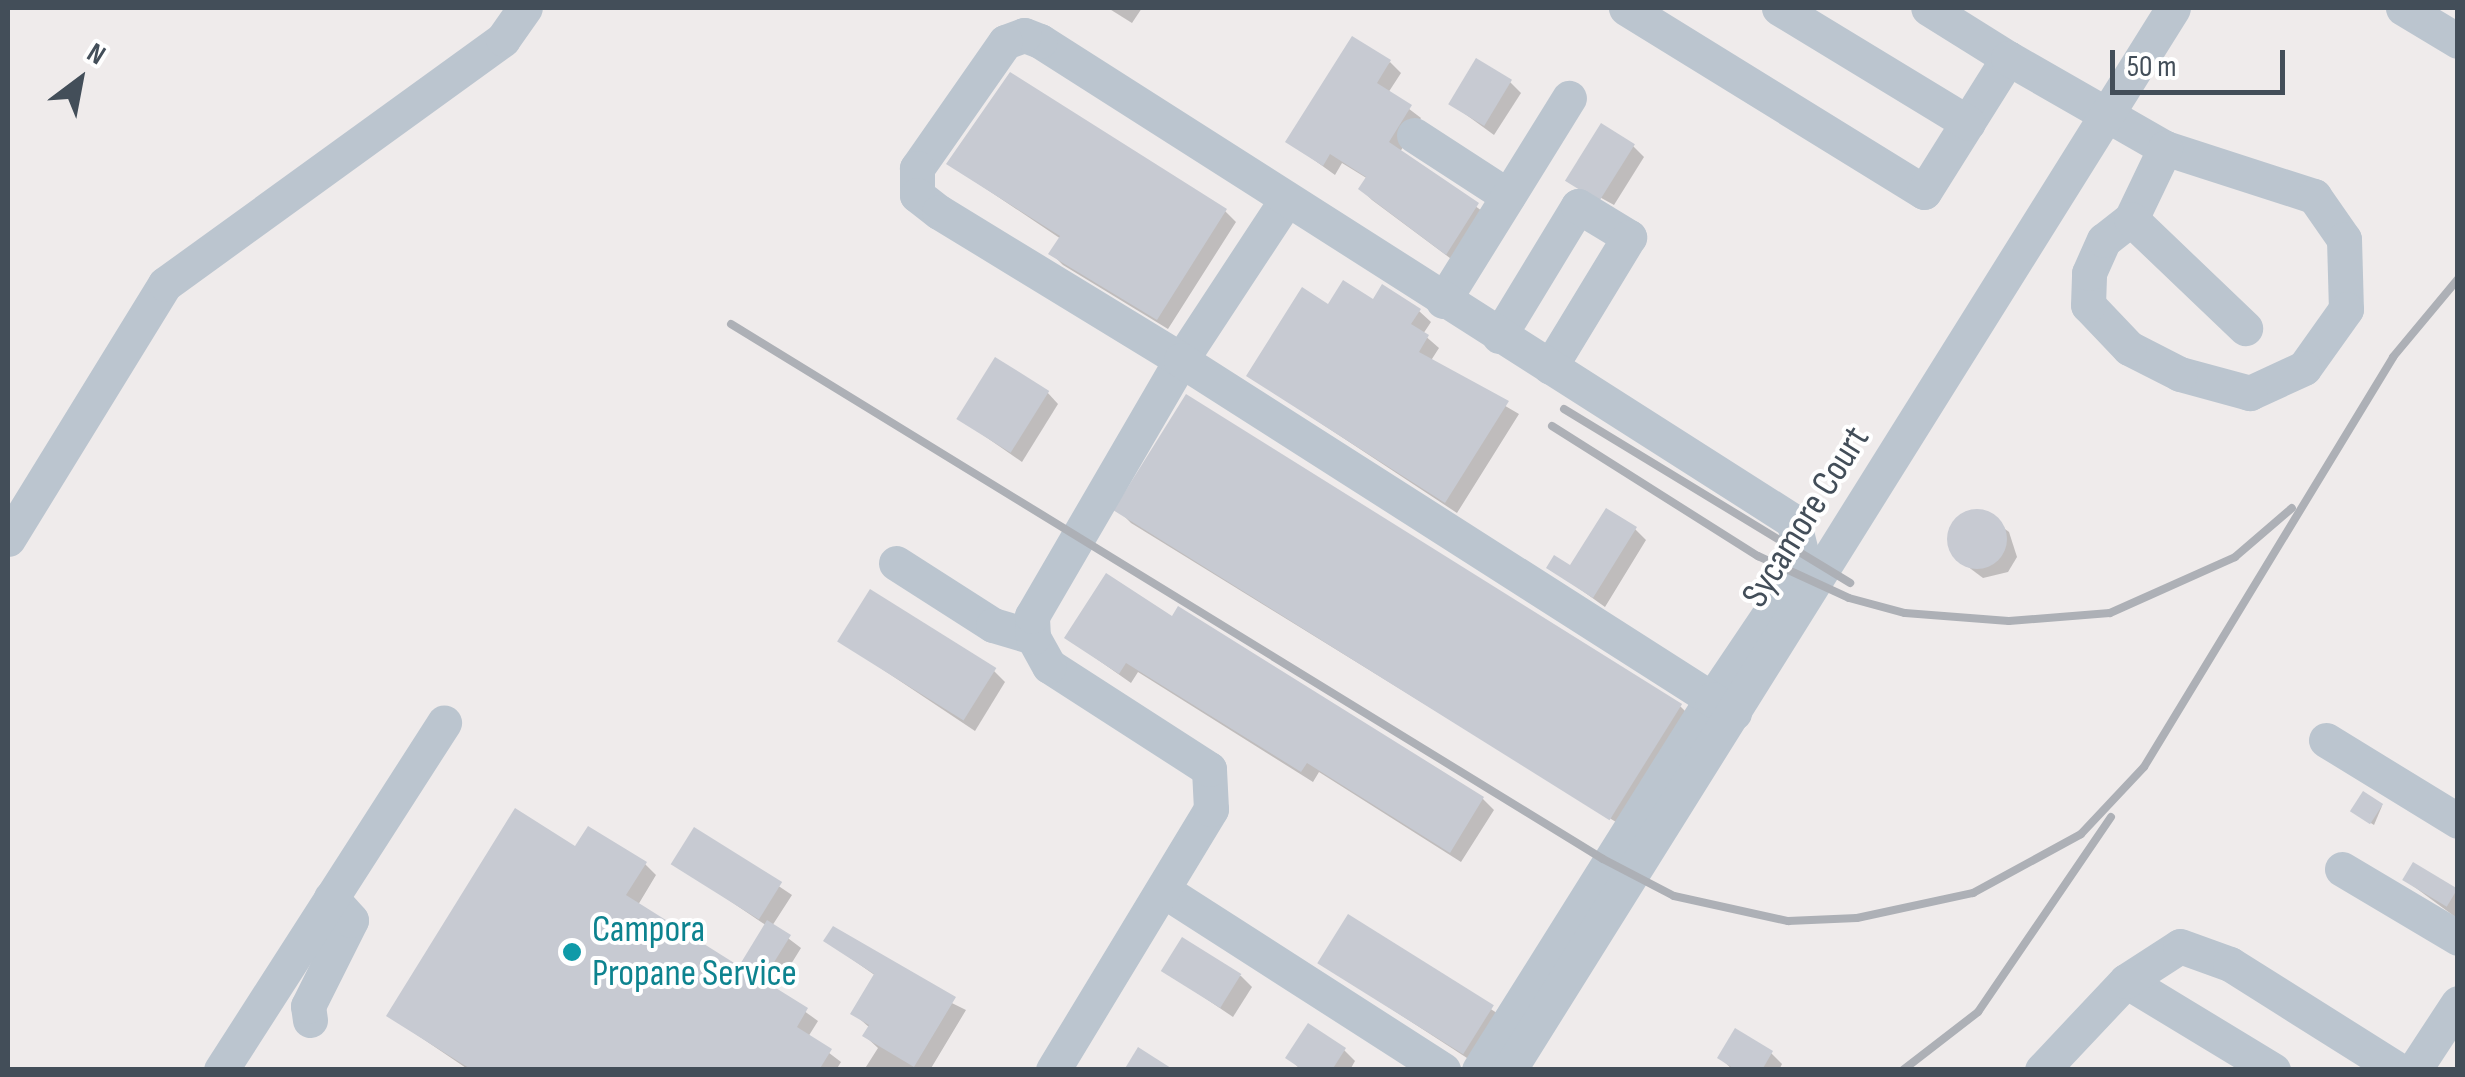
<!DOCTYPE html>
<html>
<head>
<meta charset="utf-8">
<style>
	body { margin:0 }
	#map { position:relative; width:2465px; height:1077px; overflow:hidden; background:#efebeb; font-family:"Sofia Sans Condensed",sans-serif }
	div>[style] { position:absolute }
	.shadow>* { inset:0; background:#0003; transform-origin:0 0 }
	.building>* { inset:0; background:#c7cad2; transform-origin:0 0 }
	.round { border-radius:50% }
	.minor>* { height:35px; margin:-17.5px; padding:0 17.5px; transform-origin:17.5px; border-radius:17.5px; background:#bbc5cf }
	.rail>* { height:8px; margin:-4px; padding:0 4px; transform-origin:4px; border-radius:4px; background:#adb0b6 }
	.dots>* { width:28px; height:28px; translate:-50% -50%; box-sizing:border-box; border:5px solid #fff; border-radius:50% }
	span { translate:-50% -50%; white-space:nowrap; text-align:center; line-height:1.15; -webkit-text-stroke:8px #fff; paint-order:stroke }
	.street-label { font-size:38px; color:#434e59 }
	.culture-label { font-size:38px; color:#0d838f }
	.left { translate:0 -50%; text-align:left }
	.frame { position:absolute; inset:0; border:10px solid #434e59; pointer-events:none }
	.north { position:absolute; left:30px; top:30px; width:100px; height:100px; -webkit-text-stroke:8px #fff; paint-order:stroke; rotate:32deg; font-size:28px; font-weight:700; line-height:40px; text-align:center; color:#434e59 }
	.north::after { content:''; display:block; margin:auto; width:35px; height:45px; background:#434e59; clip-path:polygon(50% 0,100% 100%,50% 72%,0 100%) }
	.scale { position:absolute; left:2110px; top:50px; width:175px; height:45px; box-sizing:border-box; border:5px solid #434e59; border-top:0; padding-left:12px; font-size:30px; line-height:35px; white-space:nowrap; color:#434e59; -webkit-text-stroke:8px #fff; paint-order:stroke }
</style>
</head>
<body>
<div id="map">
	<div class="shadow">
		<div style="clip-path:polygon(1108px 8px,1142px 8px,1132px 23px)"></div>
		<div style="clip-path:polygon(1390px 62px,1401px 73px,1388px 93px,1421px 118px,1400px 152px,1489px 216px,1458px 264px,1372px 200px,1361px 189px,1368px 179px,1342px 163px,1335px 175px,1289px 142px)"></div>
		<div style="clip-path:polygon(1510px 82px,1521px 93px,1494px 135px,1450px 103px)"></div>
		<div style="clip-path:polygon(1633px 146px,1644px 157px,1614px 205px,1567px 179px)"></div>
		<div style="clip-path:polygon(949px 164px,1225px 211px,1236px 222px,1168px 329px,1063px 265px,1052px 254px,1061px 239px)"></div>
		<div style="clip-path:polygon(1374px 302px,1419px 311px,1431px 322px,1423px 334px,1439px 348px,1430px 362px,1519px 414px,1457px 513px,1249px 376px,1329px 307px)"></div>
		<div style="clip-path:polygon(1047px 392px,1058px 404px,1022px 462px,960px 419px)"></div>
		<div style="clip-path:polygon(1187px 398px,1681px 707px,1692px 718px,1624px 827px,1131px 523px,1120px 512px)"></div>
		<div style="clip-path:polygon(1981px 511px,2009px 532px,2017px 557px,2008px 572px,1983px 578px,1955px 557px,1949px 538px,1963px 514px)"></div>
		<div style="clip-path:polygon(1635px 529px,1646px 540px,1605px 607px,1549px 567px,1570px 569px)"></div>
		<div style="clip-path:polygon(1173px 619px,1483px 799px,1494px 810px,1461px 862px,1319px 772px,1313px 782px,1138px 672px,1131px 683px,1067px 638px)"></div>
		<div style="clip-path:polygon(840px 641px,994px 671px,1005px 682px,975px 731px)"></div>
		<div style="clip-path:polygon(2382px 806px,2374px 825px,2357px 814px)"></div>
		<div style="clip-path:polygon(695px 830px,792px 895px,772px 926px,801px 948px,775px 990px,818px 1021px,808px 1037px,841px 1062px,836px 1070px,469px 1070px,389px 1016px,576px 849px,645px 864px,656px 875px,638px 905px,740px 969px,767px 926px,674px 863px)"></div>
		<div style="clip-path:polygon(2414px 865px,2458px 892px,2458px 919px,2405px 880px)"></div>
		<div style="left:1349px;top:917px;width:185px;height:54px;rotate:33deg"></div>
		<div style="clip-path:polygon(826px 941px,966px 1010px,930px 1070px,864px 1070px,878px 1048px,865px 1036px,870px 1028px,853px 1013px,876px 976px)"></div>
		<div style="clip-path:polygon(1165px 971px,1241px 976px,1252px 987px,1233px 1017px)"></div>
		<div style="clip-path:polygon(1344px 1050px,1355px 1061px,1350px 1070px,1301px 1070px,1289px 1058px)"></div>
		<div style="clip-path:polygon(1771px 1053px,1782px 1064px,1779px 1070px,1733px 1070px,1720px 1058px)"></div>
	</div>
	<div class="building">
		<div style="clip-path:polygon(1352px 36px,1391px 60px,1377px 83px,1412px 105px,1389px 142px,1479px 203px,1446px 255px,1358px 189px,1366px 177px,1330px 154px,1323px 166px,1285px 142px)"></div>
		<div style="left:1476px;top:58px;width:42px;height:54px;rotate:31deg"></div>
		<div style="clip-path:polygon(1010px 72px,1227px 209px,1157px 320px,1048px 254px,1060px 236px,946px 164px)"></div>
		<div style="left:1601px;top:123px;width:40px;height:68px;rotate:32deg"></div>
		<div style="clip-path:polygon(1343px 280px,1373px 299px,1382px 284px,1421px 309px,1411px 324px,1429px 335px,1419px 352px,1509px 401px,1445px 503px,1246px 376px,1302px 287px,1328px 304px)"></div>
		<div style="left:995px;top:357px;width:64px;height:73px;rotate:32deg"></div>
		<div style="left:1186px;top:394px;width:585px;height:137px;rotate:32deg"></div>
		<div style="clip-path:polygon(1606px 508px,1637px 527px,1593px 598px,1546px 568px,1554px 555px,1570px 565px)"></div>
		<div class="round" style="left:1947px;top:509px;width:60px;height:60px"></div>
		<div style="clip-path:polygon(1106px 573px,1172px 616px,1178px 606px,1484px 797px,1450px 853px,1307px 763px,1301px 772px,1126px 663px,1119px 674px,1064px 638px)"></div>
		<div style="left:870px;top:589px;width:149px;height:62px;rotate:32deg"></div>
		<div style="left:2363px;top:791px;width:24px;height:24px;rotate:33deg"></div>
		<div style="clip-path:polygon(515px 808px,575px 846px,588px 826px,647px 862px,626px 895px,739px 966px,767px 920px,791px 935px,763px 980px,808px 1008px,797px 1027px,832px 1049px,819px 1070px,472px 1070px,386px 1016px)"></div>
		<div style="left:694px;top:827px;width:104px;height:44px;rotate:32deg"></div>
		<div style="left:2413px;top:862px;width:52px;height:21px;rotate:31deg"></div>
		<div style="left:1348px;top:914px;width:172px;height:58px;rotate:32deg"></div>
		<div style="clip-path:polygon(833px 926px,956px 997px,914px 1067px,862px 1036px,869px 1025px,850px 1014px,874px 974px,823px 941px)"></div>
		<div style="left:1182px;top:937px;width:70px;height:40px;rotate:32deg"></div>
		<div style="clip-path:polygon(1308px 1023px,1346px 1048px,1332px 1070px,1303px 1070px,1285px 1058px)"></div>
		<div style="clip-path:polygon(1735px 1028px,1773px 1051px,1762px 1070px,1736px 1070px,1717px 1058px)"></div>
		<div style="clip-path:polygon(1138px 1047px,1174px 1070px,1124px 1070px)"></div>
	</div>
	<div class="minor">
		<div style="left:1626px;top:8px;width:350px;rotate:31.7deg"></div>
		<div style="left:1924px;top:192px;width:158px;rotate:-57.9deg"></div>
		<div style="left:2008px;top:58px;width:94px;rotate:-148deg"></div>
		<div style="left:1779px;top:8px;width:221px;rotate:31.3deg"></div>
		<div style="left:2403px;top:8px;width:64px;rotate:31deg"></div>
		<div style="left:2008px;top:58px;width:181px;rotate:29.8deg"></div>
		<div style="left:2165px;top:148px;width:157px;rotate:17.9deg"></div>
		<div style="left:2314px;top:196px;width:52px;rotate:55.1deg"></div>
		<div style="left:2344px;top:239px;width:70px;rotate:88.4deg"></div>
		<div style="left:2346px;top:309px;width:72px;rotate:125.4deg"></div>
		<div style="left:2304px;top:368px;width:60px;rotate:155.2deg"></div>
		<div style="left:2250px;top:393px;width:73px;rotate:-164.8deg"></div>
		<div style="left:2180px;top:374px;width:57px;rotate:-153deg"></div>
		<div style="left:2129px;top:348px;width:59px;rotate:-133.6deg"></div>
		<div style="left:2088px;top:305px;width:32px;rotate:-88deg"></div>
		<div style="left:2089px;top:273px;width:36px;rotate:-66deg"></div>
		<div style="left:2104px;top:240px;width:34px;rotate:-38deg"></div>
		<div style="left:2131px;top:219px;width:79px;rotate:-64.4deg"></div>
		<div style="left:1414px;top:135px;width:112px;rotate:33deg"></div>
		<div style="left:2131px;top:219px;width:158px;rotate:43.7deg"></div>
		<div style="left:1443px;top:301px;width:239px;rotate:-58.2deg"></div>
		<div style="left:1499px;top:336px;width:152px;rotate:-58.7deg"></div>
		<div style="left:1578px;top:206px;width:60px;rotate:31.3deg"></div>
		<div style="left:1629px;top:237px;width:152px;rotate:121.3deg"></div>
		<div style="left:8px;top:539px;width:299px;rotate:-58.4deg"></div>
		<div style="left:165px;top:284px;width:417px;rotate:-35.9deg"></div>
		<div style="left:503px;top:39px;width:38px;rotate:-55deg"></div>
		<div style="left:896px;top:563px;width:115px;rotate:32.6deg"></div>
		<div style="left:993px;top:625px;width:42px;rotate:16.7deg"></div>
		<div style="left:2326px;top:740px;width:155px;rotate:31.5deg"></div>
		<div style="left:2342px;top:869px;width:135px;rotate:30.7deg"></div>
		<div style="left:1163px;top:890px;width:333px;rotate:32.7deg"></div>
		<div style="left:2126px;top:981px;width:172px;rotate:31.2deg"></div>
		<div style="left:310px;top:1020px;width:14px;rotate:-98deg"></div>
		<div style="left:308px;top:1006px;width:96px;rotate:-63.4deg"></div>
		<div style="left:351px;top:920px;width:30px;rotate:-132deg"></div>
		<div style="left:221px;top:1070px;width:413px;rotate:-57.3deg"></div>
		<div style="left:1053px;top:1070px;width:305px;rotate:-58.8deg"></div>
		<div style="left:1211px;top:809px;width:40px;rotate:-92.9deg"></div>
		<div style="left:1209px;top:769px;width:190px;rotate:-147.2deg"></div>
		<div style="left:1049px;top:666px;width:33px;rotate:-119deg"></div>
		<div style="left:1033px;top:637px;width:21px;rotate:-93deg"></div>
		<div style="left:1032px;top:616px;width:296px;rotate:-59.8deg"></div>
		<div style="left:1181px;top:360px;width:188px;rotate:-56.7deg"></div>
		<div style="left:1479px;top:1070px;width:438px;rotate:-57.9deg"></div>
		<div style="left:1712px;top:699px;width:138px;rotate:-56deg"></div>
		<div style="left:1789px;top:585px;width:32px;rotate:-66deg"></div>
		<div style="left:1802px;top:556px;width:36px;rotate:-104deg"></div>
		<div style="left:1793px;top:521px;width:893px;rotate:-147.48deg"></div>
		<div style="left:1040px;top:41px;width:17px;rotate:-159deg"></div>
		<div style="left:1024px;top:35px;width:20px;rotate:160deg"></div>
		<div style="left:1005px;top:42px;width:154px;rotate:124.9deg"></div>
		<div style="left:917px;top:168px;width:27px;rotate:90deg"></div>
		<div style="left:917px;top:195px;width:28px;rotate:38deg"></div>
		<div style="left:939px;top:212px;width:284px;rotate:31.4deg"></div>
		<div style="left:1181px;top:360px;width:630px;rotate:32.55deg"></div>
		<div style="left:1712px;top:699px;width:26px;rotate:32deg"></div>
		<div style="left:1509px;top:1070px;width:1252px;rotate:-57.98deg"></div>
		<div style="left:2042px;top:1070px;width:122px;rotate:-46.7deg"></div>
		<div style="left:2126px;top:981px;width:64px;rotate:-32.9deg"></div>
		<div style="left:2180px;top:946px;width:53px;rotate:19.8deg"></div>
		<div style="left:2230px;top:964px;width:199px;rotate:32.2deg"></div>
		<div style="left:2414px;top:1070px;width:80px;rotate:-56.7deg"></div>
	</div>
	<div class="rail">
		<div style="left:731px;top:324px;width:1023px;rotate:31.53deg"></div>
		<div style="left:1603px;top:859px;width:80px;rotate:27.5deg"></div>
		<div style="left:1674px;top:896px;width:117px;rotate:12.4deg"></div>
		<div style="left:1788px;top:921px;width:69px;rotate:-2.5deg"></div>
		<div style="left:1857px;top:918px;width:119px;rotate:-12.2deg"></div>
		<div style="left:1973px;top:893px;width:123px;rotate:-28.6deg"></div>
		<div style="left:2081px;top:834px;width:92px;rotate:-46.8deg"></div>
		<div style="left:2144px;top:767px;width:480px;rotate:-58.7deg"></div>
		<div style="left:2393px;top:357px;width:102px;rotate:-50.2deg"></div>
		<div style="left:1564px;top:409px;width:335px;rotate:31.3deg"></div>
		<div style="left:1552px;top:426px;width:244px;rotate:32.3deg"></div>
		<div style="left:1758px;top:556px;width:100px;rotate:24.8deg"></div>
		<div style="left:1849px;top:598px;width:58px;rotate:15deg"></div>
		<div style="left:1905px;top:613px;width:104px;rotate:4.4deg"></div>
		<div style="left:2009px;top:621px;width:101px;rotate:-4.5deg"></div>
		<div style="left:2110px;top:613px;width:137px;rotate:-24.1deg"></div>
		<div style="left:2235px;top:557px;width:75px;rotate:-40.7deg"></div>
		<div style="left:1903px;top:1070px;width:95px;rotate:-37.7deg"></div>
		<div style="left:1978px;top:1012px;width:236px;rotate:-55.7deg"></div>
	</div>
	<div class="dots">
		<div style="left:572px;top:952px;background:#0f9aa8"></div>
	</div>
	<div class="street-label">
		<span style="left:1806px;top:517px;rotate:-58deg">Sycamore Court</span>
	</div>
	<div class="culture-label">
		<span class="left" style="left:592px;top:952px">Campora<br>Propane Service</span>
	</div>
	<div class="frame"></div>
	<div class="north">N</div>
	<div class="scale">50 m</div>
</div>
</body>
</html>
